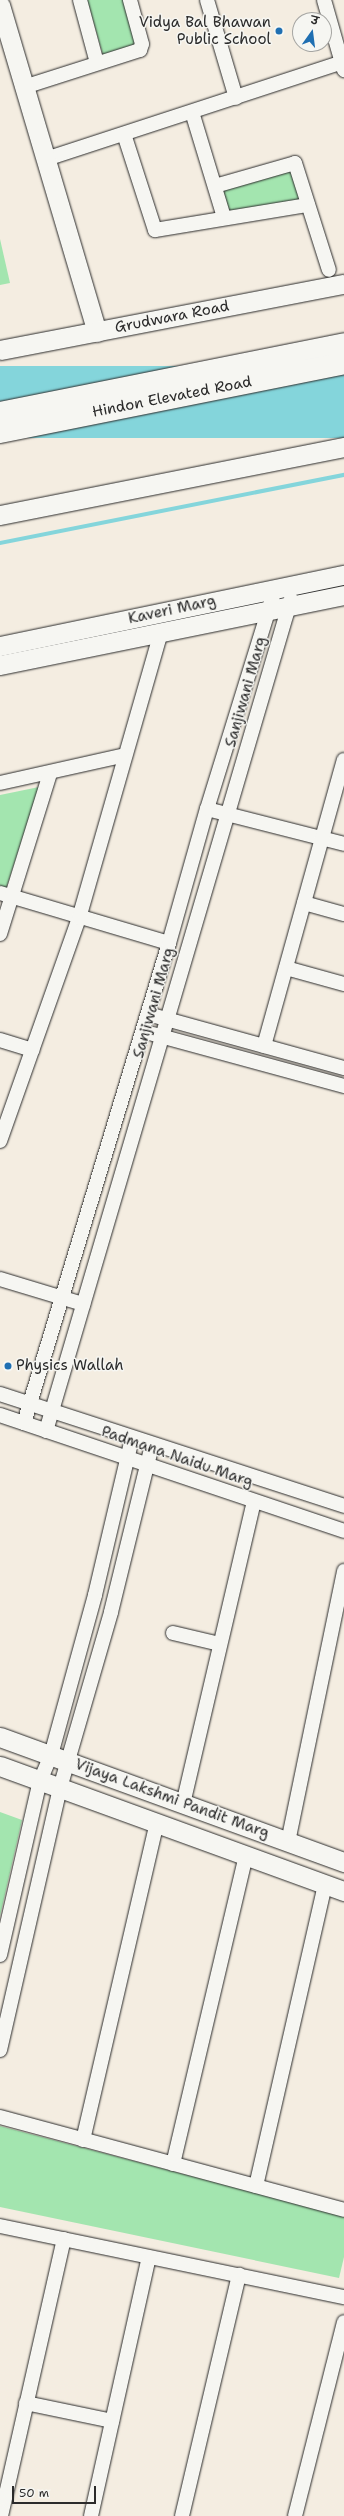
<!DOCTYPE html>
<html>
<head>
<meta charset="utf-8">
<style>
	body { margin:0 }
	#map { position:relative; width:344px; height:2516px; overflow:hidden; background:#f4ede1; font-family:"Shantell Sans","Playpen Sans Deva",sans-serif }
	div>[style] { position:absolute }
	.green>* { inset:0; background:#a3e5af }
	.water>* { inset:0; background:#84d5db; transform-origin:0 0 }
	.stream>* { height:3.5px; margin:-1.75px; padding:0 1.75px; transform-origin:1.75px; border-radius:1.75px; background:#84d5db }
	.roads { filter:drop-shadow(0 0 1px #2b2b2b) drop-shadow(0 0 1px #2b2b2b) }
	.street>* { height:14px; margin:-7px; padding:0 7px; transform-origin:7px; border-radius:7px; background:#f6f6f2 }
	.secondary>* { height:19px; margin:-9.5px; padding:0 9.5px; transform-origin:9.5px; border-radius:9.5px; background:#f6f6f2 }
	.highway>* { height:22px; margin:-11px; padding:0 11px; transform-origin:11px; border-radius:11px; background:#f6f6f2 }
	.dots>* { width:11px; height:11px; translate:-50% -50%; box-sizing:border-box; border:2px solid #f6f6f2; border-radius:50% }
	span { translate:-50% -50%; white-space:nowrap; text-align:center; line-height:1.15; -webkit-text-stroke:3px #f6f6f2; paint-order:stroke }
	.poi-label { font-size:15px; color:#2b2b2b }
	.right { translate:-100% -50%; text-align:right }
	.left { translate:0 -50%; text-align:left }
	.street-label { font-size:15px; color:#2b2b2b }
	.north { position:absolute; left:292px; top:12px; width:40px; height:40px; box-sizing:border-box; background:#f6f6f2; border:1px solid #a5a5a2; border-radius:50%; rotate:14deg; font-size:11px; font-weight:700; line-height:16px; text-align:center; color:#2b2b2b }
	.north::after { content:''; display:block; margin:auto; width:14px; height:18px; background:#1f6fb2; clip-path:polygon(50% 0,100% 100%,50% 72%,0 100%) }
	.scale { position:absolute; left:12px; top:2486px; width:84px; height:18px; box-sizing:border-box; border:2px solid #2b2b2b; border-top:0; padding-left:5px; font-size:12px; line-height:14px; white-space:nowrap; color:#2b2b2b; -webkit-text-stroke:3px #f6f6f2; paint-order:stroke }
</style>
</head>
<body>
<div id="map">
	<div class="green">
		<div style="clip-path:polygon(87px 0,125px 0,138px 45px,103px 55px)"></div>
		<div style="clip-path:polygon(292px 168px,302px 200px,230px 213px,222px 188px)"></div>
		<div style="clip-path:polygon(0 239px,10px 283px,0 285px)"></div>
		<div style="clip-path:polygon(39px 787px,6px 889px,0 887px,0 795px)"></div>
		<div style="clip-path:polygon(0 1812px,22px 1820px,0 1916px)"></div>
		<div style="clip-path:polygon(0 2126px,344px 2216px,344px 2257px,339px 2278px,0 2207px)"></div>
	</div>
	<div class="water">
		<div style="left:344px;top:366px;width:72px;height:351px;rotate:90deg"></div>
	</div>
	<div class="stream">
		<div style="left:0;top:543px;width:351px;rotate:-11.2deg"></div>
	</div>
	<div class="roads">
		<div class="street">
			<div style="left:80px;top:0;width:65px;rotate:74.9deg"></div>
			<div style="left:207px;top:0;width:102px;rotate:73.5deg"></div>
			<div style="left:324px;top:0;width:73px;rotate:74.1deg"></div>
			<div style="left:24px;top:87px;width:122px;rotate:-17.7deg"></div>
			<div style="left:140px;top:50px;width:6px;rotate:-72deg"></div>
			<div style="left:142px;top:44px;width:46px;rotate:-105.3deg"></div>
			<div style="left:192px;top:112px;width:110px;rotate:73.1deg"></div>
			<div style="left:124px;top:134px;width:101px;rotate:72.1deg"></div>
			<div style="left:155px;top:230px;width:155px;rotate:-9.3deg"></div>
			<div style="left:46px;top:159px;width:311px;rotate:-18.1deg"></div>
			<div style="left:215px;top:186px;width:83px;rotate:-16deg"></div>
			<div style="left:295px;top:163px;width:112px;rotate:72.4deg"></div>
			<div style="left:0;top:783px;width:128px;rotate:-12.6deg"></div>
			<div style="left:207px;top:809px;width:141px;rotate:14.3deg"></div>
			<div style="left:0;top:893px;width:176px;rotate:16.5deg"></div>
			<div style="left:304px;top:903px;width:41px;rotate:15.4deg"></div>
			<div style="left:0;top:934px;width:169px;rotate:-72.7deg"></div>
			<div style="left:286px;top:968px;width:60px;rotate:15.4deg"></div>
			<div style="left:148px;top:1014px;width:203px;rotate:15.4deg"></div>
			<div style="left:153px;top:1034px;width:198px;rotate:15.2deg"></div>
			<div style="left:0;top:1040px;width:34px;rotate:17deg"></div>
			<div style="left:264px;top:1046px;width:297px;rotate:-74.4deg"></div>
			<div style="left:0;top:1141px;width:237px;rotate:-70.5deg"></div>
			<div style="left:79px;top:918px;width:298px;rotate:-74deg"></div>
			<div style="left:0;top:1279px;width:87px;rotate:16.8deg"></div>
			<div style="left:0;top:1394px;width:362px;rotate:18deg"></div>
			<div style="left:0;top:1415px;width:363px;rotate:18.6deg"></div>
			<div style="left:24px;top:1423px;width:501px;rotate:-73.19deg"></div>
			<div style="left:169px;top:943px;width:139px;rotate:-74.2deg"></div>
			<div style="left:207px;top:809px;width:230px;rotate:-72.8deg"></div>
			<div style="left:46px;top:1431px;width:867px;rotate:-73.59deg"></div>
			<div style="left:173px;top:1633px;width:48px;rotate:13.2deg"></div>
			<div style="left:183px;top:1804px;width:311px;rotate:-76.8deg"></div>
			<div style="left:288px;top:1842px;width:277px;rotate:-78.3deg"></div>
			<div style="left:0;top:1955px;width:179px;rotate:-77.1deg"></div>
			<div style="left:40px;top:1781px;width:28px;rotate:-67deg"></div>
			<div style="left:51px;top:1755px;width:166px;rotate:-74.6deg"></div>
			<div style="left:95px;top:1595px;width:161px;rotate:-76.7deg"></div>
			<div style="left:0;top:2050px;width:269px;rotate:-77.1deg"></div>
			<div style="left:60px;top:1788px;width:183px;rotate:-73.8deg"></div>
			<div style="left:111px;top:1612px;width:172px;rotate:-76.2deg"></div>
			<div style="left:0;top:2117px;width:356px;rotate:15.1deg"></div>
			<div style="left:83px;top:2140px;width:326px;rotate:-76.9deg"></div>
			<div style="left:173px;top:2164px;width:318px;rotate:-76.7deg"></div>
			<div style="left:256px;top:2186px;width:310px;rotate:-77.1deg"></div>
			<div style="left:0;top:2226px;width:351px;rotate:11.7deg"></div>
			<div style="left:26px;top:2403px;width:88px;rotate:11.8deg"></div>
			<div style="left:1px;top:2516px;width:284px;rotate:-77.2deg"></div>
			<div style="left:91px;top:2516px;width:265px;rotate:-77.4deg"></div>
			<div style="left:182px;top:2516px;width:248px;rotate:-76.7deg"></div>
			<div style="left:295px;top:2516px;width:200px;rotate:-75.8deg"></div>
		</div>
		<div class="secondary">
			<div style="left:0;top:5px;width:341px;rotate:73.5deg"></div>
			<div style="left:0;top:350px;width:350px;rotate:-10.9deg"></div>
			<div style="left:0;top:515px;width:351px;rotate:-11.2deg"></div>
			<div style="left:0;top:646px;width:351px;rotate:-11.7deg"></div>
			<div style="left:0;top:665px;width:351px;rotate:-11.5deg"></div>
			<div style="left:0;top:1737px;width:366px;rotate:20deg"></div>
			<div style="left:0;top:1766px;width:366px;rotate:20deg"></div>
		</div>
		<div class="highway">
			<div style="left:0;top:413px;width:351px;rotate:-11.3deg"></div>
			<div style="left:0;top:432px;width:351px;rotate:-11.3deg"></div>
		</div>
	</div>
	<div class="dots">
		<div style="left:279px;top:31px;background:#1f6fb2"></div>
		<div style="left:8px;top:1366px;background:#1f6fb2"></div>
	</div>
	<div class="poi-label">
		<span class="right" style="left:271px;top:31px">Vidya Bal Bhawan<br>Public School</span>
		<span class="left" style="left:16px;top:1366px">Physics Wallah</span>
	</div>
	<div class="street-label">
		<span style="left:172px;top:317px;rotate:-11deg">Grudwara Road</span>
		<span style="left:172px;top:397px;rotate:-11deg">Hindon Elevated Road</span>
		<span style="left:172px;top:610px;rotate:-12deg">Kaveri Marg</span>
		<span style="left:246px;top:692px;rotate:-74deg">Sanjiwani Marg</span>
		<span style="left:154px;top:1003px;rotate:-74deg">Sanjiwani Marg</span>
		<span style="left:177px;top:1457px;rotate:19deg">Padmana Naidu Marg</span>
		<span style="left:172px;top:1799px;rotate:20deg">Vijaya Lakshmi Pandit Marg</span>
	</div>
	<div class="north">उ</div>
	<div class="scale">50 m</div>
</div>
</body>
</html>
